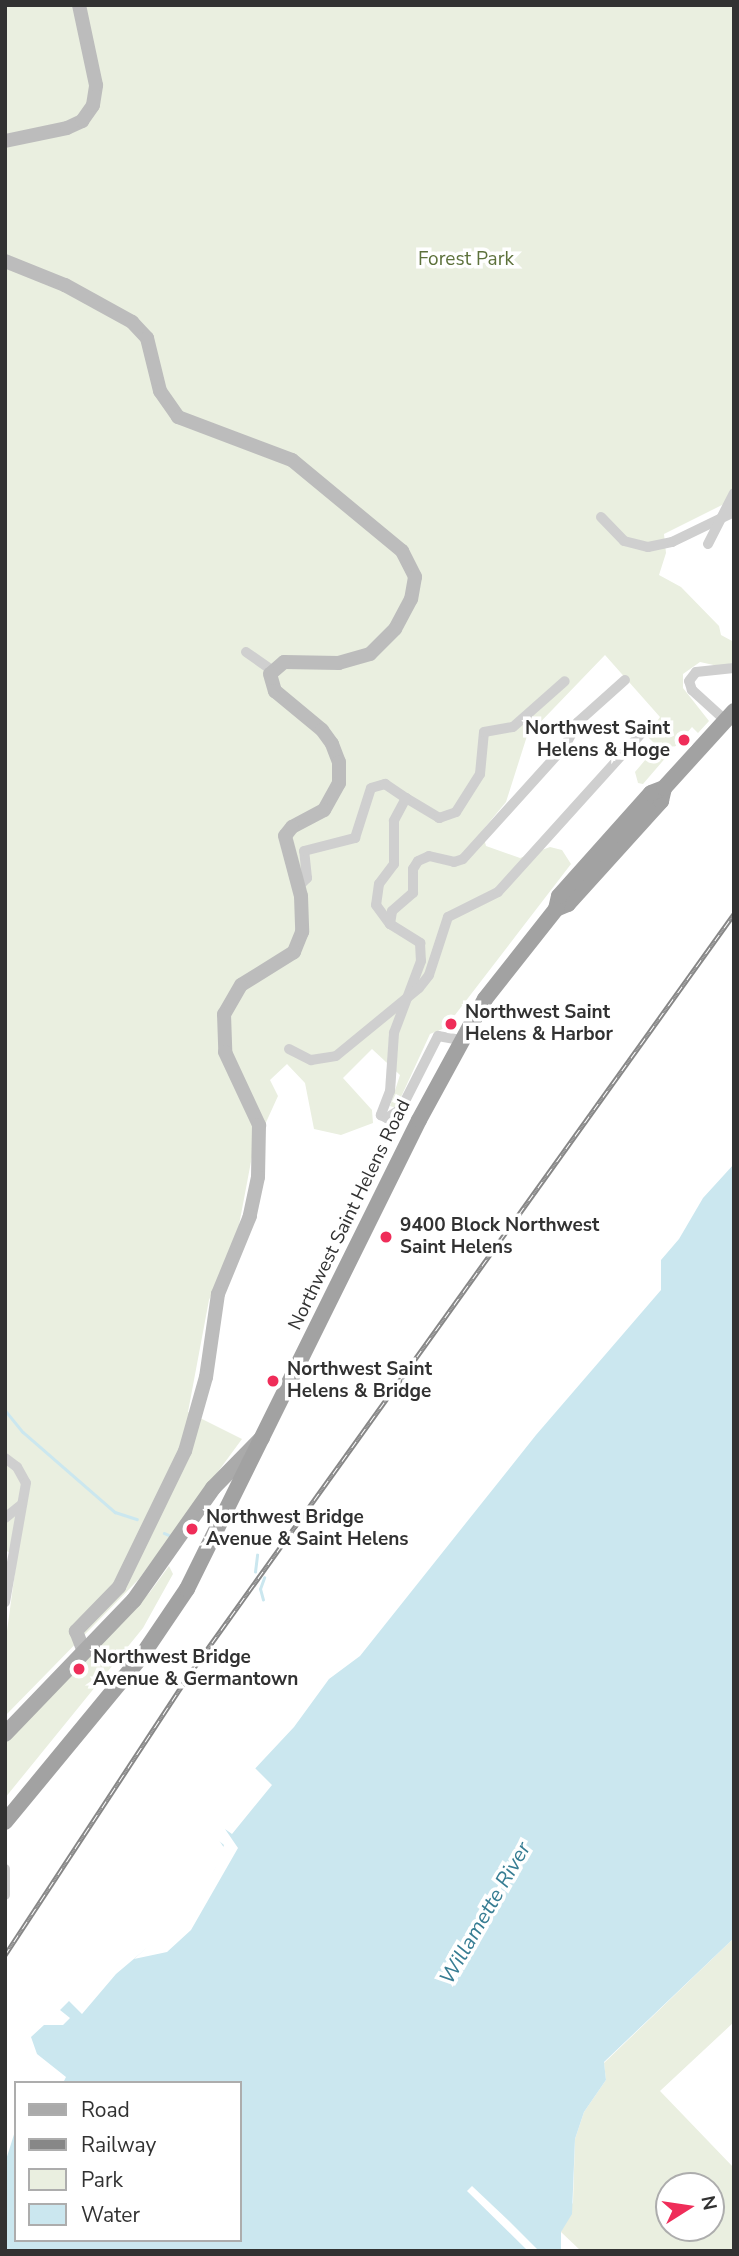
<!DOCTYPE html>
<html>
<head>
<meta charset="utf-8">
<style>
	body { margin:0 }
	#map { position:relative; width:739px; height:2256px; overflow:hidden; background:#fff; font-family:"Nunito Sans",sans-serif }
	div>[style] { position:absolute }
	.green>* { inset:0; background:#eaefe0 }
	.water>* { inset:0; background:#cbe7ef }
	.pier>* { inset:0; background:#fff }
	.stream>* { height:2.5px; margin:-1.25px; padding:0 1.25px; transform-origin:1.25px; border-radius:1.25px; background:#cbe7ef }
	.minor>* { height:10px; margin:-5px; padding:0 5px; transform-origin:5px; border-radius:5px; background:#cfcfcf }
	.secondary>* { height:14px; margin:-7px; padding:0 7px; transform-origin:7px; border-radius:7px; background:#bcbcbc }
	.primary>* { height:16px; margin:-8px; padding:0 8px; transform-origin:8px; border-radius:8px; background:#aaa }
	.trunk>* { height:16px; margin:-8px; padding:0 8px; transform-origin:8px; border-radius:8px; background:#a2a2a2 }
	.rail>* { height:5px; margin-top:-2.5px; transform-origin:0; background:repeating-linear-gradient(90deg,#fff 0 8px,#878787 0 16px); box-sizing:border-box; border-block:2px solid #878787 }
	.dots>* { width:19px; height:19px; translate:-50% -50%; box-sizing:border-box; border:4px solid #fff; border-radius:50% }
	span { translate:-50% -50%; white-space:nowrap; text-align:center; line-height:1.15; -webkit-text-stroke:7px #fff; paint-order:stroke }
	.park-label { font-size:19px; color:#5d713b }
	.poi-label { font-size:19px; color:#323232; font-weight:700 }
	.right { translate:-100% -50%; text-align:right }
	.left { translate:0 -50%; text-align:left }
	.street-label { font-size:19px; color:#323232 }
	.water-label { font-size:21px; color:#377d93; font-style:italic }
	.frame { position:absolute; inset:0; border:7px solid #323232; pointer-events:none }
	.legend { position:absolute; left:14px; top:2081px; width:228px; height:161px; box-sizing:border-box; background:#fff; border:2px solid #adadad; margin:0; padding:9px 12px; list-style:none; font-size:21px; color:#323232 }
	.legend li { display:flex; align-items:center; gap:14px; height:35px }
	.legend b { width:35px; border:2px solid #adadad }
	.north { position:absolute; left:655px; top:2172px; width:70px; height:70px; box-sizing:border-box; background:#fff; border:2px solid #adadad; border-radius:50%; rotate:78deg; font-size:19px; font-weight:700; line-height:28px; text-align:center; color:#323232 }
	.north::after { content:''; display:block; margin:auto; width:24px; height:32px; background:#ef2d59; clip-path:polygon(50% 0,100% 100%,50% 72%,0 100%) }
</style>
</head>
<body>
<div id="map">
	<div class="green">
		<div style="clip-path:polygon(5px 5px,734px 5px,734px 499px,664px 534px,666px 553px,659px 575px,681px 587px,719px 626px,721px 635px,734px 642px,734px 663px,718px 666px,700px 662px,683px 674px,683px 688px,709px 721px,698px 733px,692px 727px,643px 784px,638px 783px,635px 772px,657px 746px,647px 736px,660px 717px,605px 655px,527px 736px,506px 802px,482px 831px,486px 846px,520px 858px,550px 847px,562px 850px,571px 864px,445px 1028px,430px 1034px,396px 1108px,390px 1106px,400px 1075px,372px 1049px,343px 1078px,372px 1110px,373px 1123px,341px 1135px,314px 1129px,305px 1083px,287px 1064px,270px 1080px,278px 1096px,253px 1151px,236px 1241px,209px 1300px,188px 1412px,242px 1439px,139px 1579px,5px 1716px,5px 1646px,17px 1557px,5px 1550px)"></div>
		<div style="clip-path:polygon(169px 1566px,173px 1574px,143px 1628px,5px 1798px,5px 1739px,150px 1592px)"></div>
		<div style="clip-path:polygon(evenodd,734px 1938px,734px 2022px,660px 2091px,734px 2168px,734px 2251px,581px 2251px,561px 2232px,573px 2202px,575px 2139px,584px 2112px,606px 2080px,604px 2063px,734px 1938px,669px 2186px,711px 2186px,711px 2228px,669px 2228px,669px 2186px)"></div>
	</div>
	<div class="water">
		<div style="clip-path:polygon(734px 1164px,734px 1938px,604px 2062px,606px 2080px,584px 2112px,575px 2139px,572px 2214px,561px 2232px,561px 2251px,5px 2251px,5px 2163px,16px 2128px,16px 2240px,240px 2240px,240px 2083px,63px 2083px,66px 2077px,37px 2054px,31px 2037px,44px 2025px,63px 2025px,70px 2018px,60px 2010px,69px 2001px,82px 2014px,116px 1974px,187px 1914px,226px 1851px,212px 1829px,252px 1772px,294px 1727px,329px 1679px,360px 1656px,536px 1435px,661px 1290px,661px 1260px,679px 1239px,703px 1198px)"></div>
	</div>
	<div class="pier">
		<div style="clip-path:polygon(254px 1767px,272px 1785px,232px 1834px,225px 1829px,238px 1848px,191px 1930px,167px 1952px,134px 1959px,187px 1911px,215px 1868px,224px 1845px,212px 1835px,210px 1818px)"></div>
		<div style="clip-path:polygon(472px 2186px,509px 2221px,539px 2251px,528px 2251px,467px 2191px)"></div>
	</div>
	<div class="stream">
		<div style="left:5px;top:1410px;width:28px;rotate:51deg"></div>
		<div style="left:23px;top:1432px;width:122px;rotate:41deg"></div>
		<div style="left:115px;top:1512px;width:23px;rotate:18deg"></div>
		<div style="left:164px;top:1533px;width:5px;rotate:22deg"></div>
		<div style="left:255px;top:1572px;width:17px;rotate:-83deg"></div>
		<div style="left:263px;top:1600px;width:11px;rotate:-105deg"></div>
		<div style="left:260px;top:1589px;width:12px;rotate:-70deg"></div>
	</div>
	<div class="minor">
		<div style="left:601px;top:517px;width:33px;rotate:46deg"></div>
		<div style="left:624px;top:541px;width:25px;rotate:14deg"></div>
		<div style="left:648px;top:547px;width:25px;rotate:-12deg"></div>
		<div style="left:672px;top:542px;width:69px;rotate:-25.8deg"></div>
		<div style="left:708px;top:544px;width:57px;rotate:-63deg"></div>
		<div style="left:246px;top:652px;width:32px;rotate:35deg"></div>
		<div style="left:725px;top:720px;width:45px;rotate:-137.7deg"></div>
		<div style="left:692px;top:690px;width:9px;rotate:-108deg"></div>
		<div style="left:689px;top:681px;width:11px;rotate:-52deg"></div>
		<div style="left:696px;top:672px;width:38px;rotate:-6deg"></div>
		<div style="left:406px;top:798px;width:39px;rotate:31deg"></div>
		<div style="left:439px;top:818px;width:18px;rotate:-19deg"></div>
		<div style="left:456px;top:812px;width:45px;rotate:-57.7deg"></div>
		<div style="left:480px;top:774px;width:42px;rotate:-84.6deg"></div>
		<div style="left:484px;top:732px;width:29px;rotate:-10deg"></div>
		<div style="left:513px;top:727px;width:69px;rotate:-41.5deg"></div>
		<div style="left:300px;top:885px;width:10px;rotate:-45deg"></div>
		<div style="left:307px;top:878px;width:27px;rotate:-96deg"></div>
		<div style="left:304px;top:851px;width:53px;rotate:-14.3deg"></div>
		<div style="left:355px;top:838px;width:52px;rotate:-72.3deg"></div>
		<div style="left:371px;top:788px;width:15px;rotate:-16deg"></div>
		<div style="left:385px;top:784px;width:25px;rotate:34deg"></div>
		<div style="left:406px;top:798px;width:26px;rotate:118deg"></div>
		<div style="left:394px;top:821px;width:43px;rotate:90deg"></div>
		<div style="left:394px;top:864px;width:25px;rotate:127deg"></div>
		<div style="left:379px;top:884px;width:21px;rotate:98deg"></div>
		<div style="left:376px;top:905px;width:24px;rotate:54deg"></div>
		<div style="left:390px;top:924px;width:36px;rotate:32deg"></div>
		<div style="left:420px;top:943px;width:18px;rotate:87deg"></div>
		<div style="left:421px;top:961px;width:77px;rotate:110.6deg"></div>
		<div style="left:394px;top:1033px;width:58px;rotate:93.9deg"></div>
		<div style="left:390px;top:1091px;width:26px;rotate:111deg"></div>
		<div style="left:381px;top:1115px;width:7px;rotate:27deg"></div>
		<div style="left:387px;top:1118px;width:17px;rotate:-33deg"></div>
		<div style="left:401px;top:1109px;width:82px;rotate:-63.1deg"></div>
		<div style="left:438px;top:1036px;width:23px;rotate:10deg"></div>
		<div style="left:390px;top:924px;width:13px;rotate:-81deg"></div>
		<div style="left:392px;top:911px;width:28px;rotate:-41deg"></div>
		<div style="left:413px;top:893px;width:24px;rotate:-90deg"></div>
		<div style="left:413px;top:869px;width:9px;rotate:-58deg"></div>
		<div style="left:418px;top:861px;width:12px;rotate:-24deg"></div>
		<div style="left:429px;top:856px;width:26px;rotate:13deg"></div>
		<div style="left:454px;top:862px;width:9px;rotate:-18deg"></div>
		<div style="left:463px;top:859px;width:152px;rotate:-47.9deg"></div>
		<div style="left:565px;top:746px;width:27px;rotate:-62deg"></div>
		<div style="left:578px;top:722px;width:63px;rotate:-41.8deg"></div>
		<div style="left:289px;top:1049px;width:25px;rotate:27deg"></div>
		<div style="left:311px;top:1060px;width:25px;rotate:-9deg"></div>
		<div style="left:336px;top:1056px;width:107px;rotate:-39.3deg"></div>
		<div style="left:419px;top:988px;width:16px;rotate:-52deg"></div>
		<div style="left:429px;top:975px;width:61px;rotate:-71.9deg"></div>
		<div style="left:448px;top:917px;width:56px;rotate:-26.6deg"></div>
		<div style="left:498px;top:892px;width:213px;rotate:-47.9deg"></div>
		<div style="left:5px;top:1458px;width:15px;rotate:37deg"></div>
		<div style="left:17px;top:1467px;width:18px;rotate:61deg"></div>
		<div style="left:26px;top:1483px;width:121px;rotate:100deg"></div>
		<div style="left:5px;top:1518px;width:22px;rotate:-39deg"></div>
		<div style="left:5px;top:1869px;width:26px;rotate:90deg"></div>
	</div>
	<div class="secondary">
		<div style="left:5px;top:141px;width:63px;rotate:-11.8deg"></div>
		<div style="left:67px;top:128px;width:17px;rotate:-25deg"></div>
		<div style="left:82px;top:121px;width:19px;rotate:-55deg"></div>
		<div style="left:93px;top:105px;width:20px;rotate:-81deg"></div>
		<div style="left:96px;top:85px;width:82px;rotate:-102deg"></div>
		<div style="left:5px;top:261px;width:65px;rotate:21.8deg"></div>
		<div style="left:65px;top:285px;width:77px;rotate:28.9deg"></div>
		<div style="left:132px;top:322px;width:22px;rotate:47deg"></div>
		<div style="left:147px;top:338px;width:55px;rotate:76.2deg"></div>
		<div style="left:160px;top:391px;width:32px;rotate:55deg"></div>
		<div style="left:178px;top:417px;width:122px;rotate:20.7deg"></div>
		<div style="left:292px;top:460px;width:143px;rotate:39.6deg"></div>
		<div style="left:402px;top:551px;width:29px;rotate:63deg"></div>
		<div style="left:415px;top:577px;width:22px;rotate:100deg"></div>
		<div style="left:411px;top:599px;width:34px;rotate:118deg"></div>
		<div style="left:395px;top:629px;width:35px;rotate:135deg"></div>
		<div style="left:370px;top:654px;width:32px;rotate:164deg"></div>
		<div style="left:339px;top:663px;width:55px;rotate:-179deg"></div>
		<div style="left:284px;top:662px;width:18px;rotate:139deg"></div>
		<div style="left:270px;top:674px;width:18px;rotate:74deg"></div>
		<div style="left:275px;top:691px;width:61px;rotate:39.7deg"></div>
		<div style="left:322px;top:730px;width:17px;rotate:54deg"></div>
		<div style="left:332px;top:744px;width:19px;rotate:69deg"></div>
		<div style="left:339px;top:762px;width:21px;rotate:90deg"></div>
		<div style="left:339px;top:783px;width:31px;rotate:119deg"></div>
		<div style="left:324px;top:810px;width:36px;rotate:152deg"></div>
		<div style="left:292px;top:827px;width:11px;rotate:128deg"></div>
		<div style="left:285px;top:836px;width:62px;rotate:75.1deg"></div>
		<div style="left:301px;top:896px;width:36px;rotate:88deg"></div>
		<div style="left:302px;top:932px;width:22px;rotate:112deg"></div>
		<div style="left:294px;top:952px;width:62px;rotate:148.1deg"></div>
		<div style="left:241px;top:985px;width:34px;rotate:120deg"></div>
		<div style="left:224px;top:1014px;width:38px;rotate:88deg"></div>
		<div style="left:225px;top:1052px;width:81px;rotate:65deg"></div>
		<div style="left:259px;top:1125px;width:52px;rotate:91.1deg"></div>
		<div style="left:258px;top:1177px;width:40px;rotate:102deg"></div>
		<div style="left:250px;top:1216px;width:84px;rotate:112.3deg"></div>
		<div style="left:218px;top:1294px;width:84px;rotate:98.2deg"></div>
		<div style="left:206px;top:1377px;width:77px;rotate:105.8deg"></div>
		<div style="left:185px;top:1451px;width:151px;rotate:115.9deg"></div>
		<div style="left:119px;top:1587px;width:62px;rotate:134.3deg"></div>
		<div style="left:76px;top:1631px;width:22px;rotate:69deg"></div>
	</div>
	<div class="primary">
		<div style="left:5px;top:1734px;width:186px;rotate:-46.1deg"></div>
		<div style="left:134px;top:1600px;width:137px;rotate:-54.8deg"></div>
		<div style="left:213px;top:1488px;width:70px;rotate:-45.6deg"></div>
	</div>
	<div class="trunk">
		<div style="left:556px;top:909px;width:13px;rotate:-23deg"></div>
		<div style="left:568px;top:904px;width:139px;rotate:-47.9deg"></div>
		<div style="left:661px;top:801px;width:13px;rotate:-77deg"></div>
		<div style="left:5px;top:1822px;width:214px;rotate:-50.5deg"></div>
		<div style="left:141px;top:1657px;width:82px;rotate:-55.9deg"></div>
		<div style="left:187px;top:1589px;width:523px;rotate:-63.68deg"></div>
		<div style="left:419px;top:1120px;width:138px;rotate:-61.4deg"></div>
		<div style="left:485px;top:999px;width:115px;rotate:-51.7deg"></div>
		<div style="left:556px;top:909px;width:13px;rotate:-77deg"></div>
		<div style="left:559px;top:896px;width:138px;rotate:-48.2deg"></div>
		<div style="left:651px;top:793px;width:14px;rotate:-21deg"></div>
		<div style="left:664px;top:788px;width:104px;rotate:-47.7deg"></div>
	</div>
	<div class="rail">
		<div style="left:5px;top:1955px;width:342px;rotate:-56.7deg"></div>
		<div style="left:193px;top:1669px;width:929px;rotate:-54.38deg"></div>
	</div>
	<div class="dots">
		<div style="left:684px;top:740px;background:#ef2d59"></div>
		<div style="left:451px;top:1024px;background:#ef2d59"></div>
		<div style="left:386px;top:1237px;background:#ef2d59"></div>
		<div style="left:273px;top:1381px;background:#ef2d59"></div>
		<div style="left:192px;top:1529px;background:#ef2d59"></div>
		<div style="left:79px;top:1669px;background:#ef2d59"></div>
	</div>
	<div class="park-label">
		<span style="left:466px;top:260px">Forest Park</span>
	</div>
	<div class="poi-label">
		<span class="right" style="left:670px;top:740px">Northwest Saint<br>Helens &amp; Hoge</span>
		<span class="left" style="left:465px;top:1024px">Northwest Saint<br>Helens &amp; Harbor</span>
		<span class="left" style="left:400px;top:1237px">9400 Block Northwest<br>Saint Helens</span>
		<span class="left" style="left:287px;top:1381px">Northwest Saint<br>Helens &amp; Bridge</span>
		<span class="left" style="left:206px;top:1529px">Northwest Bridge<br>Avenue &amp; Saint Helens</span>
		<span class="left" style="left:93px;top:1669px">Northwest Bridge<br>Avenue &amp; Germantown</span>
	</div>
	<div class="street-label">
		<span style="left:350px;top:1215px;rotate:-64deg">Northwest Saint Helens Road</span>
	</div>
	<div class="water-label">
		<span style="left:485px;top:1913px;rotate:-60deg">Willamette River</span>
	</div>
	<div class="frame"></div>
	<ul class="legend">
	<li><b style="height:9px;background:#aaa"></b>Road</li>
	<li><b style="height:9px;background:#878787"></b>Railway</li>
	<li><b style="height:19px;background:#eaefe0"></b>Park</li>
	<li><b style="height:19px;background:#cbe7ef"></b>Water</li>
	</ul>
	<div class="north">N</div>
</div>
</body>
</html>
